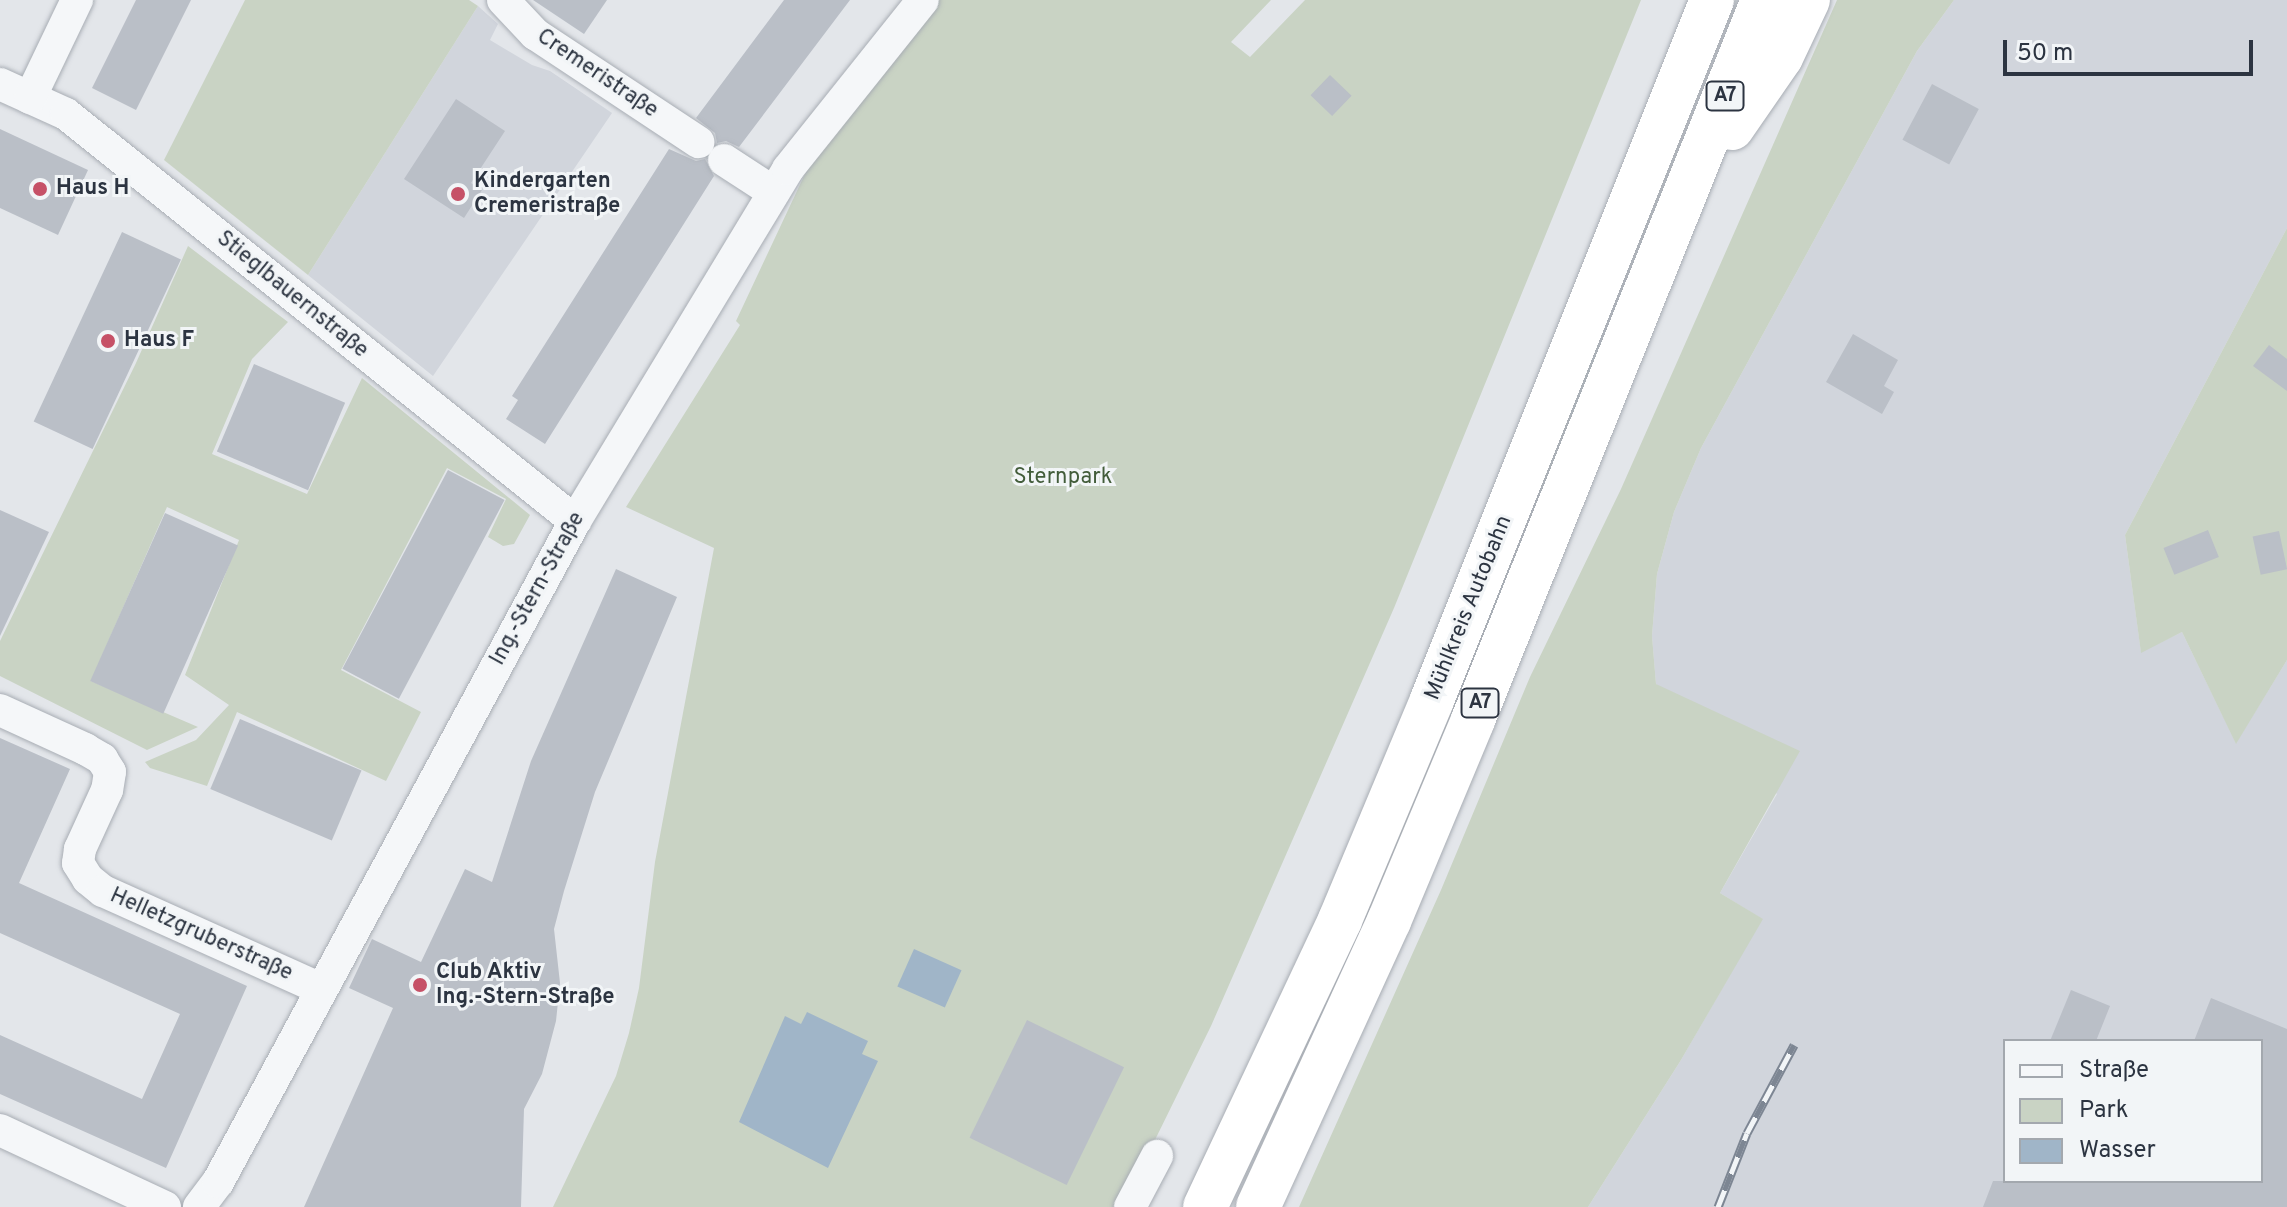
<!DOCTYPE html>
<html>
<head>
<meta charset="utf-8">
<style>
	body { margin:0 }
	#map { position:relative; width:2287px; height:1207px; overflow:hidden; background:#e3e6ea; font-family:Overpass,sans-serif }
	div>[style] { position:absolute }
	.built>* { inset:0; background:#d1d5dc }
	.green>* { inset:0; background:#c9d3c4 }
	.water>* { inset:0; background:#a0b5c8; transform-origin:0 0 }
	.building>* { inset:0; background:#babfc7; transform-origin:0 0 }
	.roads { filter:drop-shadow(0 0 2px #a8adb4) drop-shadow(0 0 2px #a8adb4) }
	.minor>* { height:32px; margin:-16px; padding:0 16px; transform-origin:16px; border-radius:16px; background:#f5f7f9 }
	.motorway>* { height:44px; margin:-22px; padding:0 22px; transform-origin:22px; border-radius:22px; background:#fff }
	.rail>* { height:9px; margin-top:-4.5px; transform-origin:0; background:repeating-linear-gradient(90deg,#f2f5f7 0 18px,#7d8693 0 36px); box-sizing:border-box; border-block:2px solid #7d8693 }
	.dots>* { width:22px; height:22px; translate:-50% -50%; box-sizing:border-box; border:4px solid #f2f5f7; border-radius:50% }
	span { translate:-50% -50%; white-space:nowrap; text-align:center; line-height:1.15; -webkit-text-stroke:6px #f2f5f7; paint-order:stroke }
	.shield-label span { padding:2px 6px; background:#f2f5f7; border:2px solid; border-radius:6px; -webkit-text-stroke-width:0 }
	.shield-label { font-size:20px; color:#2c3441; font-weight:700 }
	.street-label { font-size:22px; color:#2c3441 }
	.poi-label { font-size:22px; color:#2c3441; font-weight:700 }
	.left { translate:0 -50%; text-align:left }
	.park-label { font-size:22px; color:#425c3a }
	.legend { position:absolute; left:2003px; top:1039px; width:260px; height:144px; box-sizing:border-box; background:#f2f5f7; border:2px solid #a3a8ae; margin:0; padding:10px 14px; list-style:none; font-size:24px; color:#2c3441 }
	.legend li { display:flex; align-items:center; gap:16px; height:40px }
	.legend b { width:40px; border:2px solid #a3a8ae }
	.scale { position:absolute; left:2003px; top:40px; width:250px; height:36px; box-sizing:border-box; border:4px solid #2c3441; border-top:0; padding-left:10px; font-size:24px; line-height:28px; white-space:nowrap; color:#2c3441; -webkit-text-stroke:6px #f2f5f7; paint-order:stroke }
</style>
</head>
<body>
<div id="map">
	<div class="built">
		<div style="clip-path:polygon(evenodd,1954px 0,2287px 0,2287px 228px,2125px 535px,2141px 652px,2182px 632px,2236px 743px,2287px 660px,2287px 1207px,1588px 1207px,1681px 1060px,1762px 919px,1720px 893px,1777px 794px,1656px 684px,1652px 636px,1657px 574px,1674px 512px,1701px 448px,1917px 51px,1954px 0,2005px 1041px,2261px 1041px,2261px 1181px,2005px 1181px,2005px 1041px)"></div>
		<div style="clip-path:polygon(478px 6px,498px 24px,490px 40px,532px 65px,550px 71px,612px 113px,433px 376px,308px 275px)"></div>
	</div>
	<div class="green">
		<div style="clip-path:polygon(245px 0,469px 0,478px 6px,308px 275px,164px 160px)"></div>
		<div style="clip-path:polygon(916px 0,1271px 0,1231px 42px,1250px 57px,1305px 0,1641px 0,1394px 608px,1211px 1026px,1122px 1207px,553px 1207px,616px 1076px,629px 1033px,639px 988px,655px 862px,714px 548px,626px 507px,740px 325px,736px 321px,834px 112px)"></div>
		<div style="clip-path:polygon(1837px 0,1954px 0,1917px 51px,1701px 448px,1674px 512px,1657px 574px,1652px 636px,1656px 684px,1800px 751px,1720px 893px,1763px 919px,1681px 1060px,1588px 1207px,1299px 1207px,1441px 890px,1530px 677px,1621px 489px)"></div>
		<div style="clip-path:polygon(2287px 228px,2287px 660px,2236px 744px,2182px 632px,2141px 653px,2125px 535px)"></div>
		<div style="clip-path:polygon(188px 246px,288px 322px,252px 359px,212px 454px,307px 494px,362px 378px,530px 515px,514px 544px,503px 546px,488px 537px,506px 499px,447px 468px,341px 670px,421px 712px,386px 781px,237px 712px,207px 786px,150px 768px,145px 762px,196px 740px,229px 705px,185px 675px,239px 540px,167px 507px,91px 681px,198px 727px,147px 750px,0 676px,0 641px,136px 363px)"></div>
	</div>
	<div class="water">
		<div style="left:914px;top:949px;width:52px;height:41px;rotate:24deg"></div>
		<div style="clip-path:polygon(807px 1012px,868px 1041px,862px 1054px,878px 1061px,828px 1168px,739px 1122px,785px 1016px,801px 1024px)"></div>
	</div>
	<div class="building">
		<div style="clip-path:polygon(136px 0,191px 0,136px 110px,92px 88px)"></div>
		<div style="clip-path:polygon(533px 0,607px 0,584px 34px)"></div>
		<div style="clip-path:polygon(784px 0,850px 0,739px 147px,726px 141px,717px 143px,715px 133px,696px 118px)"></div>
		<div style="left:1330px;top:75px;width:30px;height:28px;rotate:44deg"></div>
		<div style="left:1932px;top:84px;width:53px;height:63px;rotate:28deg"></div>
		<div style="clip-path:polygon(456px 99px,505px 131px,471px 183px,482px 190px,464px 218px,404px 179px)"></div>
		<div style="clip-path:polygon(0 129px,88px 170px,58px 235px,0 208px)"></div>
		<div style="clip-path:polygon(669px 149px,696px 161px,705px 159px,714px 176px,545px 444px,506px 419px,518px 400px,512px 396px)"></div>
		<div style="left:122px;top:232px;width:65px;height:209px;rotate:25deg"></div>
		<div style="clip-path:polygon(1853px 334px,1898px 360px,1884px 386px,1894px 392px,1882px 414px,1826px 382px)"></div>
		<div style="clip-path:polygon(2269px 345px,2287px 359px,2287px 391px,2253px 366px)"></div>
		<div style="left:254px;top:364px;width:99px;height:95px;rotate:23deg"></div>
		<div style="left:448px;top:470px;width:64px;height:225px;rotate:28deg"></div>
		<div style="clip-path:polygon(0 510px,49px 532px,0 636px)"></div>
		<div style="left:165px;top:513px;width:80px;height:184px;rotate:24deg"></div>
		<div style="left:2208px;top:530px;width:29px;height:48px;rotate:68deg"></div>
		<div style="left:2279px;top:531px;width:39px;height:27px;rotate:78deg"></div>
		<div style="clip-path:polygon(616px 569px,677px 597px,595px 792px,564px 891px,554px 929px,560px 983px,556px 1021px,542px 1074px,524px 1109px,521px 1207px,304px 1207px,393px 1008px,349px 988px,372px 939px,421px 962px,465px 869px,492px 882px,531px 761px)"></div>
		<div style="left:240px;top:719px;width:132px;height:76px;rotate:23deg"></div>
		<div style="clip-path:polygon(0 738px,70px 769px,19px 883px,247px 986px,166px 1168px,0 1094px,0 1035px,142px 1099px,180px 1014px,0 933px)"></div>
		<div style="clip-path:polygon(2071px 990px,2110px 1006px,2096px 1041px,2050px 1041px)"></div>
		<div style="clip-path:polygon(2211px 998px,2287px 1029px,2287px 1207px,1983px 1207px,1993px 1181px,2261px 1181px,2261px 1041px,2194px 1041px)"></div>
		<div style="left:1027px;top:1020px;width:108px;height:131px;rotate:26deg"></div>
	</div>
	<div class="roads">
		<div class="minor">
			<div style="left:503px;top:0;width:47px;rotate:46.7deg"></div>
			<div style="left:535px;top:34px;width:196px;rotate:33.5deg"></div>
			<div style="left:0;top:84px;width:72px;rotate:24.4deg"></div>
			<div style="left:66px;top:114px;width:652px;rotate:38.65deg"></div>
			<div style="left:30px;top:98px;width:109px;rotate:-64.4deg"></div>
			<div style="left:724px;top:160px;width:59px;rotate:33.1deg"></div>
			<div style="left:0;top:710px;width:94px;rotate:24.6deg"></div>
			<div style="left:85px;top:749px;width:20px;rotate:30deg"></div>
			<div style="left:102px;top:759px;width:15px;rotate:58deg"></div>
			<div style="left:110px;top:772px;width:18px;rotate:99deg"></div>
			<div style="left:107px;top:790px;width:65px;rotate:114.6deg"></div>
			<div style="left:80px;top:849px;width:14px;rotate:98deg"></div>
			<div style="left:78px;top:863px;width:19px;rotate:58deg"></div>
			<div style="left:88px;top:879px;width:19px;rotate:39deg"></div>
			<div style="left:103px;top:891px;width:239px;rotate:24.2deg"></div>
			<div style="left:0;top:1130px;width:182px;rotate:25deg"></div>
			<div style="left:199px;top:1207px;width:31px;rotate:-53deg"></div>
			<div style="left:218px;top:1182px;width:751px;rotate:-61.63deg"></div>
			<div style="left:575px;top:521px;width:411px;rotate:-58.8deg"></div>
			<div style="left:788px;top:169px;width:216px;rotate:-51.4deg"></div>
			<div style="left:1130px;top:1207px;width:58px;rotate:-62.1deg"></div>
		</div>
		<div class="motorway">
			<div style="left:1732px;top:128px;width:86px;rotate:-55.4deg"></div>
			<div style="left:1781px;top:57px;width:63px;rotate:-64.7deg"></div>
			<div style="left:1205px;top:1207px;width:317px;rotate:-64.8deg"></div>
			<div style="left:1340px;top:920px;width:238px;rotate:-67.3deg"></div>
			<div style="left:1432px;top:700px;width:754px;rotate:-68.2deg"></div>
			<div style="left:1258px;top:1207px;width:315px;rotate:-65.4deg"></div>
			<div style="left:1389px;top:921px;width:218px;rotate:-67.3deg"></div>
			<div style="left:1473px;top:720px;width:776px;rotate:-68.06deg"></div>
		</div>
	</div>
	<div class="rail">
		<div style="left:1718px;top:1207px;width:79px;rotate:-68.6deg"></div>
		<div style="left:1747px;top:1133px;width:100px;rotate:-61.9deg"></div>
	</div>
	<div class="dots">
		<div style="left:40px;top:189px;background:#c65167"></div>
		<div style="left:458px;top:194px;background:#c65167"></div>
		<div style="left:108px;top:341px;background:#c65167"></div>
		<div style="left:420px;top:985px;background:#c65167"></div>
	</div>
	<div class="shield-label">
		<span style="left:1725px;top:96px">A7</span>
		<span style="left:1480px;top:703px">A7</span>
	</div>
	<div class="street-label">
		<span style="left:597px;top:74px;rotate:34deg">Cremeristraße</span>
		<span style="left:292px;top:295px;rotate:39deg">Stieglbauernstraße</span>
		<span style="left:538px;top:589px;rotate:-61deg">Ing.-Stern-Straße</span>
		<span style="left:1469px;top:608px;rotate:-68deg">Mühlkreis Autobahn</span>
		<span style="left:201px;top:935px;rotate:24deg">Helletzgruberstraße</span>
	</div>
	<div class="poi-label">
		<span class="left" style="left:474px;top:194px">Kindergarten<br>Cremeristraße</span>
		<span class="left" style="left:56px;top:189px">Haus H</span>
		<span class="left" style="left:124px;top:341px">Haus F</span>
		<span class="left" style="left:436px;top:985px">Club Aktiv<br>Ing.-Stern-Straße</span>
	</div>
	<div class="park-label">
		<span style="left:1063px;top:478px">Sternpark</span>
	</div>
	<ul class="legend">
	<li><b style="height:10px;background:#f5f7f9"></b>Straße</li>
	<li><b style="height:22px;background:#c9d3c4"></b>Park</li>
	<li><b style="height:22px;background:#a0b5c8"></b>Wasser</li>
	</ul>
	<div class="scale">50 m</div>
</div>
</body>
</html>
